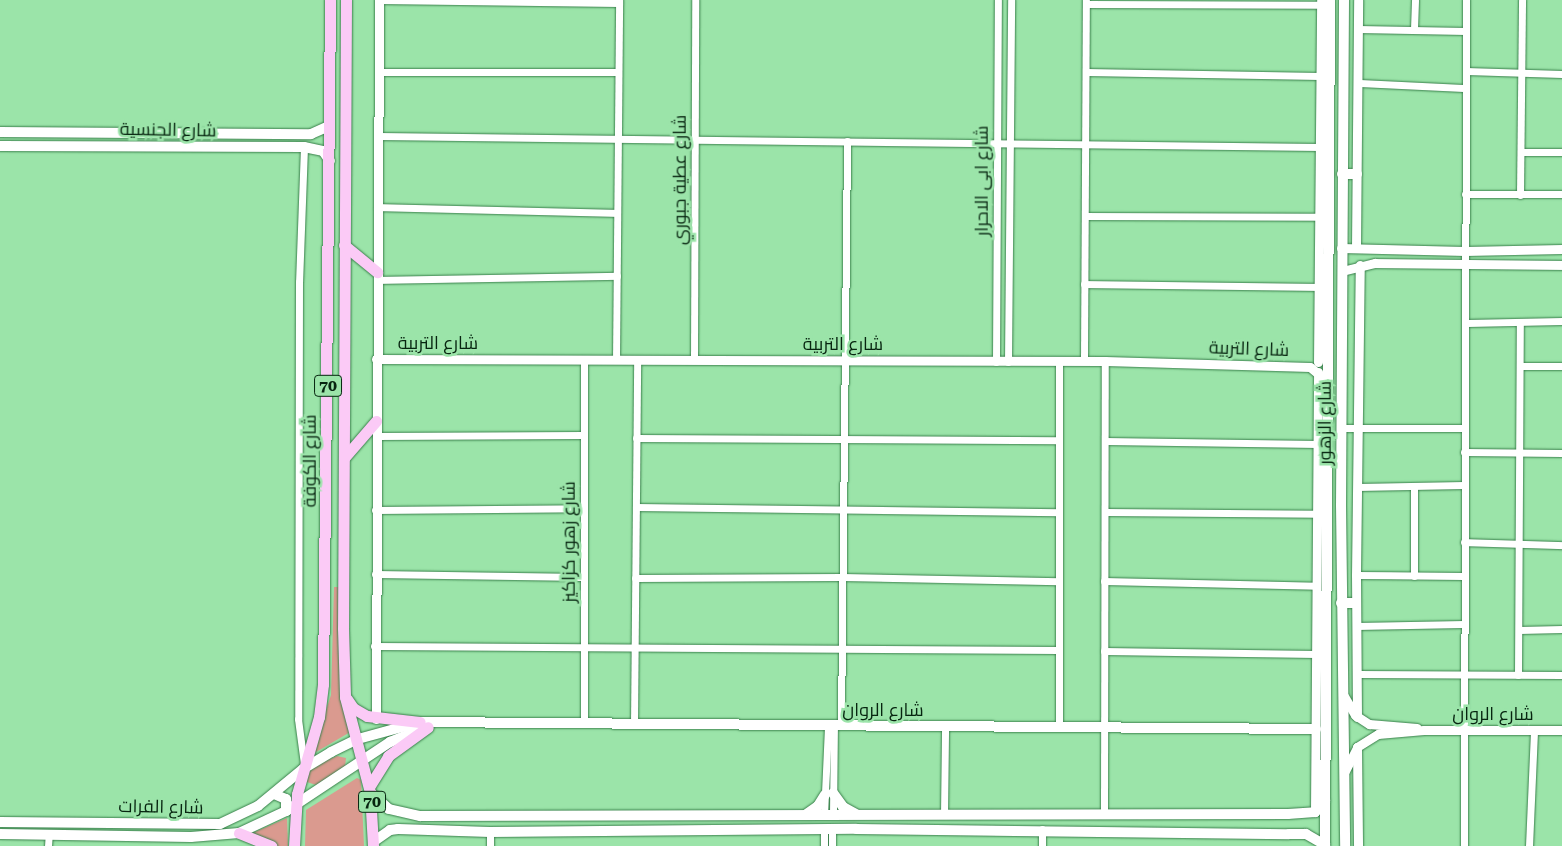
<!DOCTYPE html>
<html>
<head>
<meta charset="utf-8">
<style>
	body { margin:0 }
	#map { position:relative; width:1562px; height:846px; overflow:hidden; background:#9be4a9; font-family:"Roboto Serif",Cairo,serif }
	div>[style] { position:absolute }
	.green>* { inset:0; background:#da9a8f }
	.roads { filter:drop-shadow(0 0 1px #39804b) drop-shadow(0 0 1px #39804b) }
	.minor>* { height:7px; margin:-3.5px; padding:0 3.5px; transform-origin:3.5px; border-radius:3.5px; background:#fff }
	.tertiary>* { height:9px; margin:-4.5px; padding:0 4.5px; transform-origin:4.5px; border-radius:4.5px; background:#fff }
	.secondary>* { height:10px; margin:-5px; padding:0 5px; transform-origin:5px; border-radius:5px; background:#fff }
	.trunk>* { height:11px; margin:-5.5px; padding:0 5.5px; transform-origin:5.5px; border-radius:5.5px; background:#fbcaf6 }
	span { translate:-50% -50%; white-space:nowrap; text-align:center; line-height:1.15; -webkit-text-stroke:5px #9be4a9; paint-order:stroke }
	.shield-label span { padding:1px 4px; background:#9be4a9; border:1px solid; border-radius:4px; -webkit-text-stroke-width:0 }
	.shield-label { font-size:16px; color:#072510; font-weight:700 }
	.street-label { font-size:18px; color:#072510 }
</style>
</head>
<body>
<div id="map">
	<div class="green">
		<div style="clip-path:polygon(334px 587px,340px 587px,352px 731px,311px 755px,331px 695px)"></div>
		<div style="clip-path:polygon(337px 756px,346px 758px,345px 767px,316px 785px,307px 782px,307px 773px,320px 763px)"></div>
		<div style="clip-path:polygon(357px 778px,361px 780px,364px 846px,305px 846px,306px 810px)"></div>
		<div style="clip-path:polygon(287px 818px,288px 846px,276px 846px,250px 834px)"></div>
	</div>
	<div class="roads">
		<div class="minor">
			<div style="left:379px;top:0;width:240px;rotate:0.7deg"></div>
			<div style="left:1087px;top:4px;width:234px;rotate:0.2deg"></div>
			<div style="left:1358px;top:29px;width:108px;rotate:1.1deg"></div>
			<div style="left:1414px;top:29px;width:29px;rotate:-88deg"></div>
			<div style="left:1466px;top:71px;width:96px;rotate:1.8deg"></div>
			<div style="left:378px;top:72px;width:240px"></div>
			<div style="left:1086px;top:72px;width:234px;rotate:1deg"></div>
			<div style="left:1358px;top:83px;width:107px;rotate:2.7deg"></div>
			<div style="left:378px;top:136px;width:942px;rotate:0.67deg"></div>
			<div style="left:304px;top:147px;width:135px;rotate:92.1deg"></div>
			<div style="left:299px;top:282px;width:437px;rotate:90.1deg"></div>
			<div style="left:298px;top:719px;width:45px;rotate:82.4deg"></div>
			<div style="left:1521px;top:152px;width:41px"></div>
			<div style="left:1465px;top:194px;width:97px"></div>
			<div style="left:1520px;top:195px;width:195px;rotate:-89.4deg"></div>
			<div style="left:377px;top:207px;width:240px;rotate:1.4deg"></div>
			<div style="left:1085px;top:216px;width:234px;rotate:0.2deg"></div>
			<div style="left:377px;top:280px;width:240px;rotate:-1deg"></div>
			<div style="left:1084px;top:284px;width:235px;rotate:0.7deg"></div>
			<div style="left:1467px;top:323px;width:95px;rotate:-1.2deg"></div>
			<div style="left:584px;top:360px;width:364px;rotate:90deg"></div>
			<div style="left:616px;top:360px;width:360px;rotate:-89.5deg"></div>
			<div style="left:694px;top:360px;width:360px;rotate:-89.8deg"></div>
			<div style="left:1059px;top:361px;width:367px;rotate:90deg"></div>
			<div style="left:1084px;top:361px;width:361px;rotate:-89.7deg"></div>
			<div style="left:996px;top:362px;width:362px;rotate:-89.7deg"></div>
			<div style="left:1008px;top:362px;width:362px;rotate:-89.5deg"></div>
			<div style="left:1522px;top:366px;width:40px"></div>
			<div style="left:1341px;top:428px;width:123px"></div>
			<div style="left:376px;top:436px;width:208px;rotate:-0.3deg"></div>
			<div style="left:636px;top:438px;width:423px;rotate:0.3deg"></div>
			<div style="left:1105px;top:441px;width:213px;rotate:0.8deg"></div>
			<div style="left:1464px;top:452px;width:98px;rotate:0.6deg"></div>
			<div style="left:1357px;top:487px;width:107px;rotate:-1.1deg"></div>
			<div style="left:636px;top:507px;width:423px;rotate:0.7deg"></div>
			<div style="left:375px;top:510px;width:209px;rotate:-0.5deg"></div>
			<div style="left:1105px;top:512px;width:212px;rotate:0.5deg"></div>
			<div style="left:1464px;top:542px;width:98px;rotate:1.8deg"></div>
			<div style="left:375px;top:574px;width:209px;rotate:0.8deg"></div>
			<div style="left:1356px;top:575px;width:108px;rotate:0.5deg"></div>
			<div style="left:1414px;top:576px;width:90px;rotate:-90deg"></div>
			<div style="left:635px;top:578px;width:207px;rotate:-0.3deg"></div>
			<div style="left:842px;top:577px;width:217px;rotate:1.1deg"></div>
			<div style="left:1104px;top:581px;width:213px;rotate:1.3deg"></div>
			<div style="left:1356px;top:626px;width:108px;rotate:-1.1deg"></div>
			<div style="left:1519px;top:630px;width:43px;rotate:-1.3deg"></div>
			<div style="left:374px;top:646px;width:685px;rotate:0.33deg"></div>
			<div style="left:1104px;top:651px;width:212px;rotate:0.8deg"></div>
			<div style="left:1357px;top:674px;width:205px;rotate:0.3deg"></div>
			<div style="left:1518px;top:675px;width:353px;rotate:-89.7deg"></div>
			<div style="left:634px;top:725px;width:365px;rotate:-89.5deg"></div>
			<div style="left:841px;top:726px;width:585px;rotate:-89.41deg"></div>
			<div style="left:1104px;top:813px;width:452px;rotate:-89.9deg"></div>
			<div style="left:824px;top:815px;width:89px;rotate:-87.4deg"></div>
			<div style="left:833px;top:815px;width:89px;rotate:-89.4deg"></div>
			<div style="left:944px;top:815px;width:88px;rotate:-89.3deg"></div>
			<div style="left:832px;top:830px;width:16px;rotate:90deg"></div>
			<div style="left:490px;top:832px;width:14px;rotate:90deg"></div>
			<div style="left:48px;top:846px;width:13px;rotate:-86deg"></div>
			<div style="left:824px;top:846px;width:16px;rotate:-90deg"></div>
			<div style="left:1042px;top:846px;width:17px;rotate:-90deg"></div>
			<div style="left:1464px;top:846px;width:846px;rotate:-89.86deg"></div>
			<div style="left:1529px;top:846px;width:116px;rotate:-87.5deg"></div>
		</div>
		<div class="tertiary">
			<div style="left:1341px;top:248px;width:124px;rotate:1.4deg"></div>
			<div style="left:1465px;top:251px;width:97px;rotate:-1.2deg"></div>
			<div style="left:1356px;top:248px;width:248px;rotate:-89.5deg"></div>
			<div style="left:1342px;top:271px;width:34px;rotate:-14deg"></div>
			<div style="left:1375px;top:263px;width:187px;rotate:0.6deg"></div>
			<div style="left:376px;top:359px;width:729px;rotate:0.16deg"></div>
			<div style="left:1105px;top:361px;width:205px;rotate:1.7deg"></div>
			<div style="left:1310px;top:367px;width:23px;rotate:40deg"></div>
			<div style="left:1318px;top:362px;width:362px;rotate:-89.5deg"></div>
			<div style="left:1344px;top:696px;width:22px;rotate:60deg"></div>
			<div style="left:1355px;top:715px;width:17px;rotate:33deg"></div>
			<div style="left:1369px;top:724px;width:48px;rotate:4.8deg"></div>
			<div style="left:1357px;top:717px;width:142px;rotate:-90.4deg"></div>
			<div style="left:1356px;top:575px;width:310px;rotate:-89.3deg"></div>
			<div style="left:376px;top:719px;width:719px;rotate:-89.76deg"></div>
			<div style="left:1357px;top:747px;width:99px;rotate:89.4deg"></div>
			<div style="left:1345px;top:771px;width:27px;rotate:-63deg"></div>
			<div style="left:1357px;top:747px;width:25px;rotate:-32deg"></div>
			<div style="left:1378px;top:734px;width:46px;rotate:-5deg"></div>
			<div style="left:1424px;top:730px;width:138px"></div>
			<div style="left:1315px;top:812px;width:440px;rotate:-89.6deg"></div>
		</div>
		<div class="secondary">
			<div style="left:1344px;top:0;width:505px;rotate:90.34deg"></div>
			<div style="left:1341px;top:505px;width:341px;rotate:89.3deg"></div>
			<div style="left:0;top:132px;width:311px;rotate:0.4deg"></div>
			<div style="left:311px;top:134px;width:20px;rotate:-24deg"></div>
			<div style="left:0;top:146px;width:304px;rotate:0.2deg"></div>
			<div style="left:304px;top:147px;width:19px;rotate:12deg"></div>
			<div style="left:323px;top:151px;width:12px;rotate:55deg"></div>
			<div style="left:1342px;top:174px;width:15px"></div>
			<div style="left:1341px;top:603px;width:15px"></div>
			<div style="left:370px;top:792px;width:25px;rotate:42deg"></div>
			<div style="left:389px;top:809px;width:32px;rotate:13deg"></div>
			<div style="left:420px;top:816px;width:868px;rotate:-0.13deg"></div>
			<div style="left:1288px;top:814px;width:27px;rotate:-4deg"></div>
			<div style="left:1315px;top:812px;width:15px;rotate:-48deg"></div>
			<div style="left:833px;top:793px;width:17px;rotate:54deg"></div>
			<div style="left:843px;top:807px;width:15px;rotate:28deg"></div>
			<div style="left:274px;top:794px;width:13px;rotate:23deg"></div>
			<div style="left:286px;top:799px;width:12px;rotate:90deg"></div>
			<div style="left:805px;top:815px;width:16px;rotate:-35deg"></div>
			<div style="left:818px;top:806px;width:13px;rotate:-58deg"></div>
			<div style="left:0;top:822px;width:220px;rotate:0.5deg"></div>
			<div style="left:220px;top:824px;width:42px;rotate:-25.3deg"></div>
			<div style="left:258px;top:806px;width:58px;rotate:-39.4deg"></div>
			<div style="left:303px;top:769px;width:33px;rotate:-31deg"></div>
			<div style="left:331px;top:752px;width:30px;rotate:-26deg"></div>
			<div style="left:358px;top:739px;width:64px;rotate:-15.3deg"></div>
			<div style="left:420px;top:722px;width:896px;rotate:0.45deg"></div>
			<div style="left:0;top:834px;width:191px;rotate:0.9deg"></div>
			<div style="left:191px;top:837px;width:48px;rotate:-4.8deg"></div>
			<div style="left:239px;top:833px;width:52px;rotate:-25.1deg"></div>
			<div style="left:286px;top:811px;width:125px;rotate:-33.6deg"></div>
			<div style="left:390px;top:742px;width:35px;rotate:-22deg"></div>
			<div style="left:373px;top:842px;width:21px;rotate:-35deg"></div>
			<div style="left:390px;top:830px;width:8px;rotate:-7deg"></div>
			<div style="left:398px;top:829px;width:92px;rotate:1.9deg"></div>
			<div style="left:490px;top:832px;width:366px;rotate:-0.5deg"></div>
			<div style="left:856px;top:829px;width:433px;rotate:0.7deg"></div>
			<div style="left:1289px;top:834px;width:17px"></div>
			<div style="left:1306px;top:834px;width:22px;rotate:30deg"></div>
			<div style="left:1325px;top:846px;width:846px;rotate:-89.66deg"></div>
		</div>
		<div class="trunk">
			<div style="left:346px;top:0;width:628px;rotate:90.27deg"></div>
			<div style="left:343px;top:628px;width:69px;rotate:88.3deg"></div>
			<div style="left:345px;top:697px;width:98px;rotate:75.3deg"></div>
			<div style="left:370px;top:792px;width:54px;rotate:86.8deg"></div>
			<div style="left:344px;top:245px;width:43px;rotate:39.3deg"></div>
			<div style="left:344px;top:458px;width:49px;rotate:-49.1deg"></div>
			<div style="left:347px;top:699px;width:11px;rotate:56deg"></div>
			<div style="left:353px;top:708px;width:16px;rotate:30deg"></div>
			<div style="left:367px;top:716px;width:53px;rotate:6.5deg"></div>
			<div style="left:369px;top:787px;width:36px;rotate:-58deg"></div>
			<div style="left:388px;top:756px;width:49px;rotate:-35.9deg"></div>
			<div style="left:239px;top:833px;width:35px;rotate:22deg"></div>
			<div style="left:294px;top:846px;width:52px;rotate:-86.7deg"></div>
			<div style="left:297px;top:794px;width:80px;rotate:-74.1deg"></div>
			<div style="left:319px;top:717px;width:33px;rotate:-83deg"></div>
			<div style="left:323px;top:684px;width:684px;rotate:-89.41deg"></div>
		</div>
	</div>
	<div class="shield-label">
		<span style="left:328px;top:386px">70</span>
		<span style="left:372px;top:802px">70</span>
	</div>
	<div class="street-label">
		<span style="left:168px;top:130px;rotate:1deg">شارع الجنسية</span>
		<span style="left:680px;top:180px;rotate:-90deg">شارع عطية جبوري</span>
		<span style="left:982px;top:181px;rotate:-90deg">شارع ابی الاحرار</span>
		<span style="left:438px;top:343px">شارع التربية</span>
		<span style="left:843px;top:344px">شارع التربية</span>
		<span style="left:1249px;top:349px;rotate:2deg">شارع التربية</span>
		<span style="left:1325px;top:423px;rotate:-90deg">شارع الزهور</span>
		<span style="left:310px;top:461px;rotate:-90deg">شارع الكوفة</span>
		<span style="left:569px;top:542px;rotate:-90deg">شارع زهور كزاكيز</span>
		<span style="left:883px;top:710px">شارع الروان</span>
		<span style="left:1493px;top:714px">شارع الروان</span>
		<span style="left:161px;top:807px;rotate:1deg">شارع الفرات</span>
	</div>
</div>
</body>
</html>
